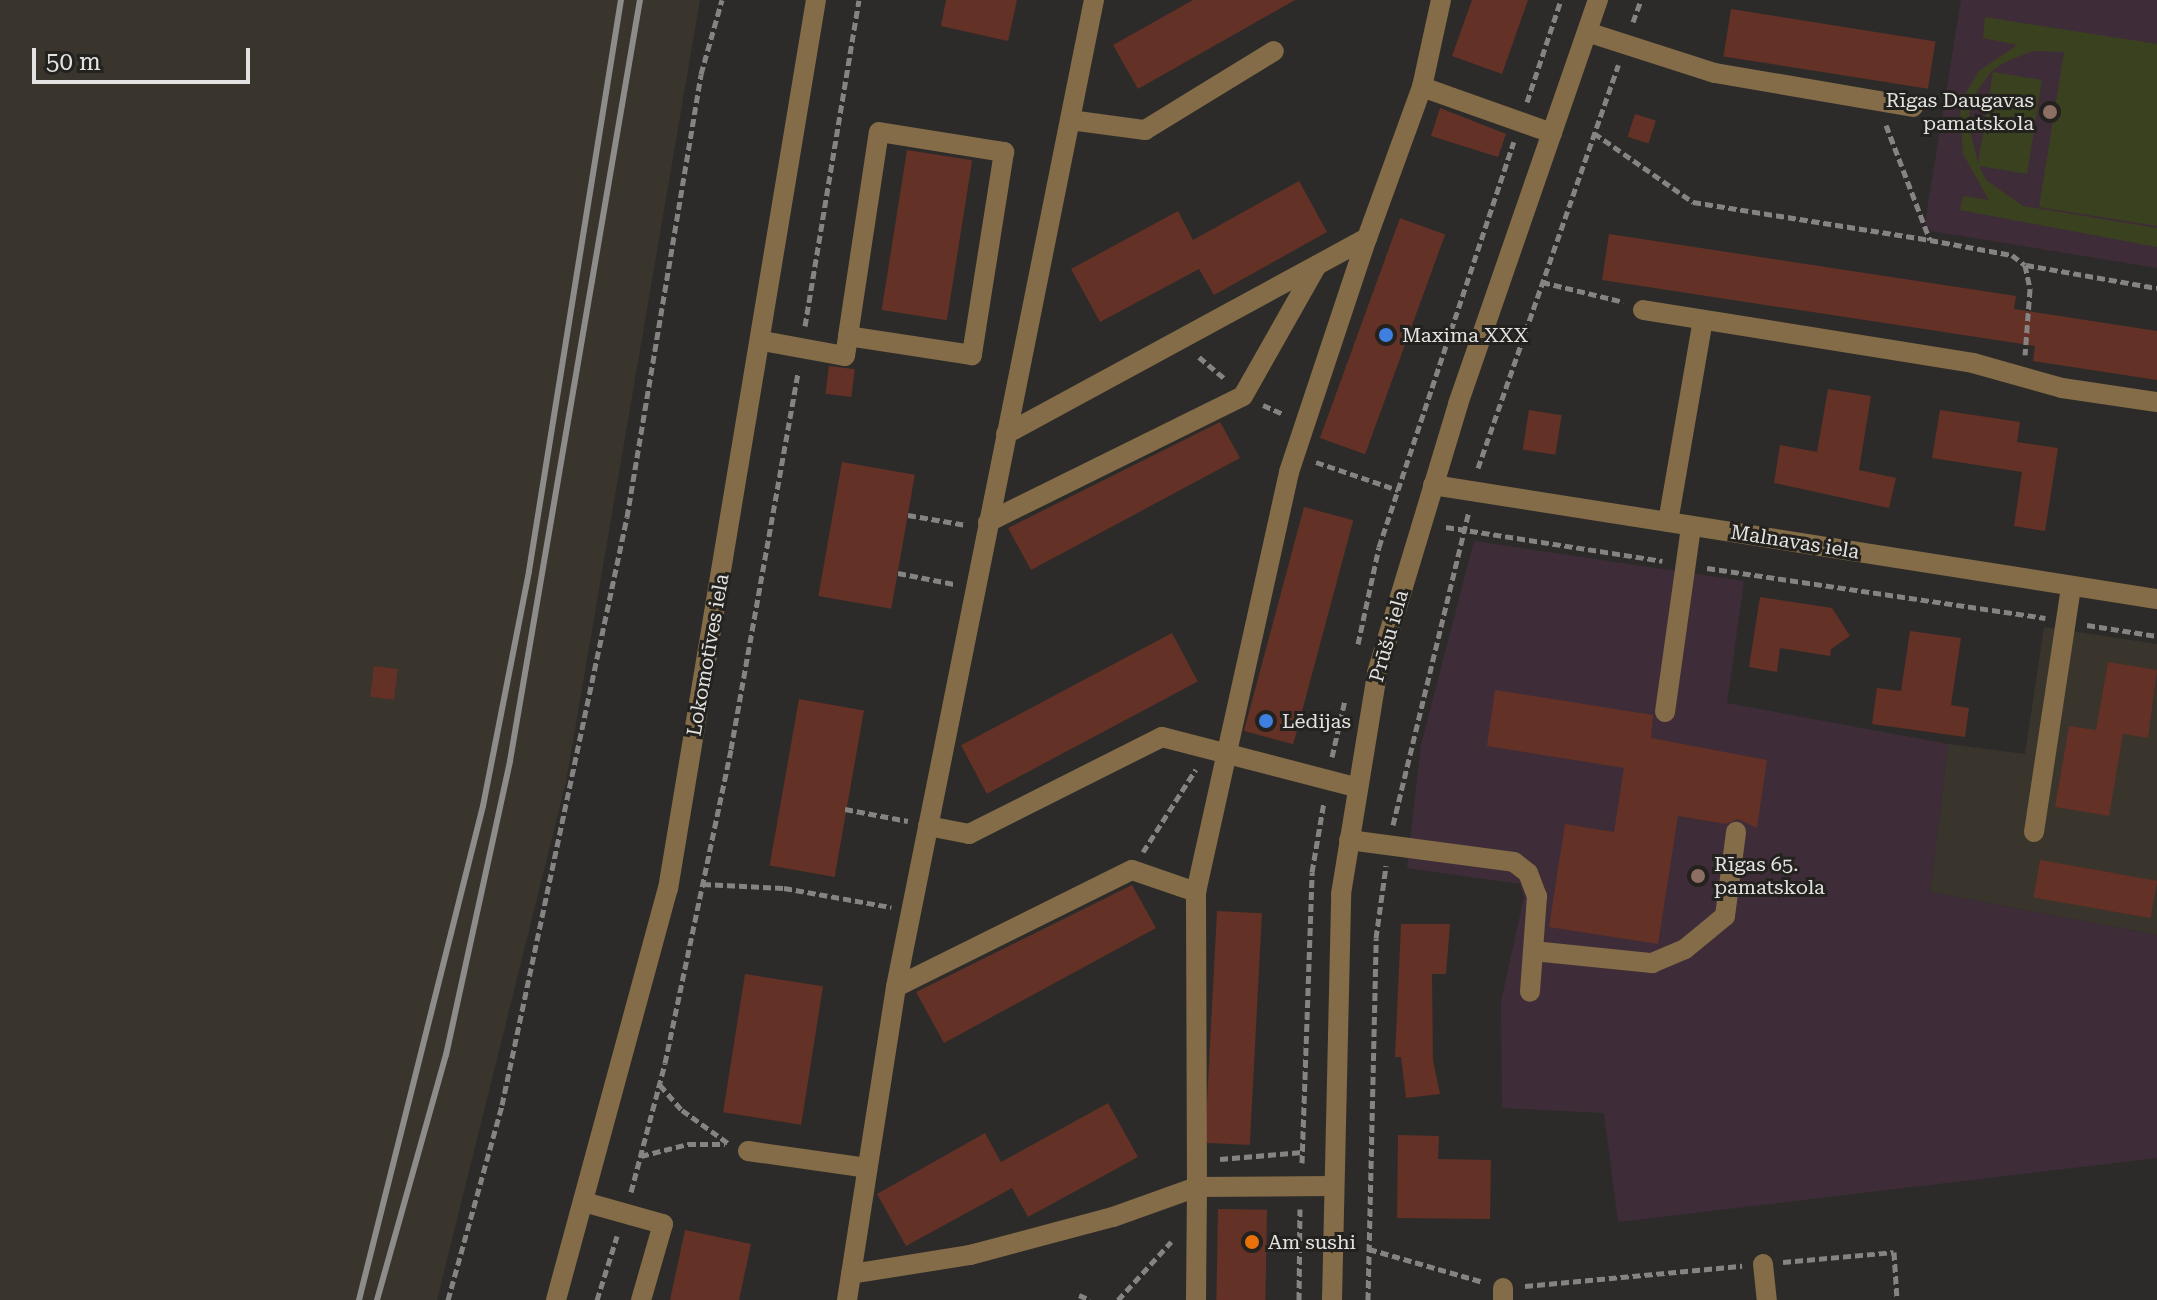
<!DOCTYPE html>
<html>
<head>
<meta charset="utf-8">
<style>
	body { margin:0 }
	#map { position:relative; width:2157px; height:1300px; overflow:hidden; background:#2d2b29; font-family:"Roboto Serif",serif }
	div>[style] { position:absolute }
	.built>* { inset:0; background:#39342c }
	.education>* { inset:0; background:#3e2d38 }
	.green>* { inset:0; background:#3a411f }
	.building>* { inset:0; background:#633125; transform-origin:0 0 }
	.path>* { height:5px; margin-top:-2.5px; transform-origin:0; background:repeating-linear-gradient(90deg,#868482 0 8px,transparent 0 12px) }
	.minor>* { height:20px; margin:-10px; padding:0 10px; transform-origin:10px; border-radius:10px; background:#836c47 }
	.rail>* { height:6px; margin:-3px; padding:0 3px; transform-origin:3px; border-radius:3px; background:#8d8c8a }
	.dots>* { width:22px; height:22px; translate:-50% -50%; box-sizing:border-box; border:4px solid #23221f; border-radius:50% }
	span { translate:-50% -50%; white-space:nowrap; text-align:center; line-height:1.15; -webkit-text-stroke:6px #23221f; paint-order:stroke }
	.poi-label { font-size:20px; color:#e3e2e0 }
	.right { translate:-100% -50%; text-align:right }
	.left { translate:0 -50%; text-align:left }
	.street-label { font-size:20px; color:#e3e2e0 }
	.scale { position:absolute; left:32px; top:48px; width:218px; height:36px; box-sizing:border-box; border:4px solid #e3e2e0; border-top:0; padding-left:10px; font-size:24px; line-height:28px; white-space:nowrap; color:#e3e2e0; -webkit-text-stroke:6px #23221f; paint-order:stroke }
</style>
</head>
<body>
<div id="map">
	<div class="built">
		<div style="clip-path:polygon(0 0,700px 0,566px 782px,437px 1300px,0 1300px)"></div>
		<div style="clip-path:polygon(2044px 627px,2157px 644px,2157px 935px,1930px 892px,1948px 744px,2025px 754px)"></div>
	</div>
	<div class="education">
		<div style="clip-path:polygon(1961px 0,2157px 0,2157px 268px,1931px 231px,1925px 223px)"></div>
		<div style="clip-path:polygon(1474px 541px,1744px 581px,1727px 703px,1948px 744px,1930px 892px,2157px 935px,2157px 1158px,1618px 1222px,1604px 1113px,1502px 1108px,1501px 1002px,1524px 897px,1520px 884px,1407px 868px,1421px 745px)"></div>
	</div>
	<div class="green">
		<div style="clip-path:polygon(1985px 17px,2157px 44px,2157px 226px,2039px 207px,2064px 52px,2032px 51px,2001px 64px,1991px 72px,1973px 97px,1968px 121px,1978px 164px,1993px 72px,2042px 80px,2027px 174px,1979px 166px,1986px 180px,2023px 206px,2157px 228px,2157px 247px,1960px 210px,1963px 196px,1989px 200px,1963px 154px,1960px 109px,1967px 91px,1979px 71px,2017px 45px,1983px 38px)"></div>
	</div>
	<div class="building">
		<div style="clip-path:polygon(946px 0,1017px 0,1008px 41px,941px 26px)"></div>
		<div style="clip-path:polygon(1193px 0,1295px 0,1138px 89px,1113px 45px)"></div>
		<div style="clip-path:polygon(1472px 0,1528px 0,1502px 74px,1452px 56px)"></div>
		<div style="left:1731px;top:9px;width:207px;height:48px;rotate:9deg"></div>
		<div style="clip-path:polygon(1440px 108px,1506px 134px,1498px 157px,1431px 136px)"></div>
		<div style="left:1635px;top:114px;width:22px;height:24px;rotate:18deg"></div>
		<div style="left:907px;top:150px;width:66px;height:162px;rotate:9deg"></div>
		<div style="clip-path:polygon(1299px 181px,1327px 232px,1214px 295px,1199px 269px,1100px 322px,1071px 269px,1178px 211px,1193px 240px)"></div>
		<div style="left:1400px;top:218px;width:48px;height:234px;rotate:20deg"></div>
		<div style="clip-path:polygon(1609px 234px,2016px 296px,2014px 309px,2157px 331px,2157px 380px,2033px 361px,2035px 346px,1602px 280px)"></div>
		<div style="left:829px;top:366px;width:26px;height:28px;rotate:7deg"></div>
		<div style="clip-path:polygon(1828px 389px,1871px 396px,1859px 470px,1896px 478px,1889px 508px,1774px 483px,1780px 445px,1817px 452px)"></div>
		<div style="left:1529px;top:410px;width:33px;height:40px;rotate:9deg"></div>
		<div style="clip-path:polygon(1940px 410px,2020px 422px,2017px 442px,2058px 448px,2045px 531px,2014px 526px,2022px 472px,1932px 458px)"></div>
		<div style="clip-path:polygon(1220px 422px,1240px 458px,1031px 570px,1008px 528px)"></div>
		<div style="left:842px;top:462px;width:74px;height:136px;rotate:10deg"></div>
		<div style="left:1304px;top:507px;width:51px;height:232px;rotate:15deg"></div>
		<div style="clip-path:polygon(1760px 597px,1832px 608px,1850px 636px,1831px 649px,1830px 656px,1780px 648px,1777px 672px,1749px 667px)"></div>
		<div style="clip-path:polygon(1910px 631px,1961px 638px,1951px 705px,1969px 708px,1965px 737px,1872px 724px,1877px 688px,1901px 691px)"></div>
		<div style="left:1172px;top:633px;width:55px;height:239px;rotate:62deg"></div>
		<div style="clip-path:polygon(2108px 662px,2157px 670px,2148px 738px,2123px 734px,2109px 816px,2055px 807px,2069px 726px,2096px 730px)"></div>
		<div style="left:374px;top:666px;width:24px;height:31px;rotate:7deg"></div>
		<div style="clip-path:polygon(1495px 690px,1653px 715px,1651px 738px,1767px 760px,1757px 828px,1738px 819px,1726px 824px,1678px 816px,1658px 944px,1549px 927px,1565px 824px,1614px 832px,1624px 768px,1487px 746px)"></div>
		<div style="left:799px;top:699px;width:66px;height:169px;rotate:10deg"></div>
		<div style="left:2040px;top:860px;width:119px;height:38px;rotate:10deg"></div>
		<div style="clip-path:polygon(1132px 885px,1156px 928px,944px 1043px,916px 992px)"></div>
		<div style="left:1217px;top:911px;width:45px;height:232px;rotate:3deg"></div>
		<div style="clip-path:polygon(1401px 924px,1450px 924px,1446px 974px,1432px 974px,1433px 1060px,1440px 1094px,1406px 1098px,1401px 1057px,1395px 1057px)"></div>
		<div style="left:745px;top:974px;width:79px;height:140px;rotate:9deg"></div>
		<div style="clip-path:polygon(1108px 1103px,1138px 1157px,1028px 1217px,1012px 1188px,906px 1246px,877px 1194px,985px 1133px,1001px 1162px)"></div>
		<div style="clip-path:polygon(1398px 1135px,1439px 1136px,1438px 1159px,1491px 1160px,1490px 1219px,1397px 1218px)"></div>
		<div style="left:1218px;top:1209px;width:49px;height:91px;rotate:1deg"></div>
		<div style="clip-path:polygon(685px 1230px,751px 1244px,739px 1300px,670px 1300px)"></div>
	</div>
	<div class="path">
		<div style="left:1633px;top:22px;width:23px;rotate:-70deg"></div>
		<div style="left:1527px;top:102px;width:108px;rotate:-71.6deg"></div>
		<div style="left:1886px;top:125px;width:123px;rotate:69.1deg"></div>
		<div style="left:1930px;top:240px;width:83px;rotate:10.4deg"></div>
		<div style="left:2012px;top:255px;width:16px;rotate:38deg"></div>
		<div style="left:2025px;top:265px;width:25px;rotate:78deg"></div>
		<div style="left:2030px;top:289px;width:66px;rotate:94.3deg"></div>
		<div style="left:1594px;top:133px;width:121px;rotate:34.9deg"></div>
		<div style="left:1693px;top:202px;width:239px;rotate:9.1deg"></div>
		<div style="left:2026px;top:265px;width:133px;rotate:10deg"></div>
		<div style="left:1542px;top:282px;width:84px;rotate:13.7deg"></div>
		<div style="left:805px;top:326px;width:330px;rotate:-80.6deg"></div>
		<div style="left:1199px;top:357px;width:34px;rotate:40deg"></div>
		<div style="left:1263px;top:405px;width:22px;rotate:24deg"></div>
		<div style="left:1316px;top:462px;width:87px;rotate:18.9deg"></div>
		<div style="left:1478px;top:468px;width:427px;rotate:-70.8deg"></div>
		<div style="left:908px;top:515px;width:59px;rotate:9.8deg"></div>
		<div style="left:1446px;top:527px;width:219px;rotate:8.9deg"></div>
		<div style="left:1707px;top:568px;width:342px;rotate:8.4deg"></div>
		<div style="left:898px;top:573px;width:57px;rotate:11.1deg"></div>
		<div style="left:2087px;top:625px;width:71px;rotate:8.9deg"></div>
		<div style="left:1358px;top:644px;width:99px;rotate:-77.8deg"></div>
		<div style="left:1379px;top:547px;width:427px;rotate:-71.6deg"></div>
		<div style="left:1332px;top:757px;width:58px;rotate:-77.2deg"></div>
		<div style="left:845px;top:809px;width:64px;rotate:10.8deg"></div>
		<div style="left:1393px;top:825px;width:322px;rotate:-76.4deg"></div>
		<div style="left:1143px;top:852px;width:98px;rotate:-57.4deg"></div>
		<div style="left:703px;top:884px;width:81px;rotate:2.8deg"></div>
		<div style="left:784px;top:888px;width:109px;rotate:10.1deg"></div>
		<div style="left:660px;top:1085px;width:33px;rotate:49deg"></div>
		<div style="left:682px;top:1110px;width:57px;rotate:35.7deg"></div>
		<div style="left:641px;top:1156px;width:49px;rotate:-14.3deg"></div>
		<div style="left:688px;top:1144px;width:37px"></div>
		<div style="left:1220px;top:1159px;width:83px;rotate:-4.8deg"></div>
		<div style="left:1302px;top:1163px;width:291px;rotate:-88deg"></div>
		<div style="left:1312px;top:872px;width:71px;rotate:-80.3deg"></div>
		<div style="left:631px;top:1192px;width:133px;rotate:-75.2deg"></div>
		<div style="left:665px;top:1063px;width:321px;rotate:-78.1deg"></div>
		<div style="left:731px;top:749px;width:384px;rotate:-79.9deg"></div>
		<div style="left:1369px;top:1249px;width:119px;rotate:16.1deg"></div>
		<div style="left:1783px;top:1262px;width:111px;rotate:-5.1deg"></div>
		<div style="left:1894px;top:1252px;width:48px;rotate:86.4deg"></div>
		<div style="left:1525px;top:1286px;width:218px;rotate:-5.3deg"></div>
		<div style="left:1079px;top:1295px;width:12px;rotate:24deg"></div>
		<div style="left:448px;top:1300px;width:202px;rotate:-74.5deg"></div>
		<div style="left:502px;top:1105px;width:601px;rotate:-78deg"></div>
		<div style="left:627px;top:517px;width:449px;rotate:-80.5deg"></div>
		<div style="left:701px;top:74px;width:77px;rotate:-74.2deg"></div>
		<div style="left:597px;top:1300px;width:67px;rotate:-72.6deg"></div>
		<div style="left:1118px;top:1300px;width:79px;rotate:-47.6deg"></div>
		<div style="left:1299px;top:1300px;width:91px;rotate:-89.4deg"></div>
		<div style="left:1368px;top:1300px;width:362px;rotate:-88.7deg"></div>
		<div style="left:1376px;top:938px;width:73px;rotate:-82.1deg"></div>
	</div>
	<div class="minor">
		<div style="left:1587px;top:32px;width:134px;rotate:17.8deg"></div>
		<div style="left:1715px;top:73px;width:201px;rotate:9.7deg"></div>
		<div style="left:1422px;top:87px;width:138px;rotate:19.5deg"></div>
		<div style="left:1070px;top:120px;width:76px;rotate:7.6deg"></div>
		<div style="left:1145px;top:130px;width:151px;rotate:-31.5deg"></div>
		<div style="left:1643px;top:310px;width:334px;rotate:9.1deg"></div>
		<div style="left:1973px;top:363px;width:92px;rotate:15.7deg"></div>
		<div style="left:2062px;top:388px;width:96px;rotate:8.4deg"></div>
		<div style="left:763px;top:341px;width:83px;rotate:10.4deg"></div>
		<div style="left:845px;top:356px;width:20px;rotate:-81deg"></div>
		<div style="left:848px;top:336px;width:206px;rotate:-81.4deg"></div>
		<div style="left:879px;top:132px;width:127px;rotate:9.1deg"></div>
		<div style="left:1004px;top:152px;width:206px;rotate:99deg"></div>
		<div style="left:972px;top:355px;width:125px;rotate:-171.3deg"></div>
		<div style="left:1006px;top:434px;width:411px;rotate:-28.5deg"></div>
		<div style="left:1367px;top:238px;width:161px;rotate:-70deg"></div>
		<div style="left:1422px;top:87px;width:89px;rotate:-77.7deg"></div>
		<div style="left:1433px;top:485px;width:733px;rotate:8.95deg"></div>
		<div style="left:988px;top:522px;width:284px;rotate:-26.3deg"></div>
		<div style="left:1243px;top:396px;width:150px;rotate:-60.5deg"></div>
		<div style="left:1668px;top:522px;width:205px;rotate:-80.2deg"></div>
		<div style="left:1665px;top:712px;width:188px;rotate:-82deg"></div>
		<div style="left:928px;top:826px;width:42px;rotate:11deg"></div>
		<div style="left:969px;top:834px;width:216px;rotate:-26.7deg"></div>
		<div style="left:1162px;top:737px;width:200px;rotate:14.5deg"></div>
		<div style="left:2034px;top:832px;width:249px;rotate:-81.4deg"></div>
		<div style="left:1349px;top:840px;width:166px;rotate:7.6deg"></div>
		<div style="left:1514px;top:862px;width:18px;rotate:38deg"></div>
		<div style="left:1528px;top:873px;width:25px;rotate:69deg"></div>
		<div style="left:1537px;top:896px;width:96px;rotate:94.2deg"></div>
		<div style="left:1533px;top:951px;width:120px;rotate:5.8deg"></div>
		<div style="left:1652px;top:963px;width:36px;rotate:-23deg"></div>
		<div style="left:1685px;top:949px;width:52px;rotate:-39.5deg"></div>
		<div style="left:1725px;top:916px;width:85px;rotate:-82.5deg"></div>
		<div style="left:896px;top:987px;width:263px;rotate:-26.4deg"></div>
		<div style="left:1132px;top:870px;width:68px;rotate:19deg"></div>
		<div style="left:748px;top:1151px;width:120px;rotate:8.1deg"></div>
		<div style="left:584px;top:1202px;width:82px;rotate:15.6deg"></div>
		<div style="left:663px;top:1224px;width:79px;rotate:106.1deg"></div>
		<div style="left:1763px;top:1264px;width:36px;rotate:84deg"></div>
		<div style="left:851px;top:1274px;width:121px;rotate:-9.1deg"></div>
		<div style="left:970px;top:1255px;width:148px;rotate:-14.9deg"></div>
		<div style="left:1113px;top:1217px;width:89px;rotate:-19.7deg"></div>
		<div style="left:1197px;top:1187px;width:295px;rotate:-90.2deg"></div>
		<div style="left:1196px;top:892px;width:430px;rotate:-77.5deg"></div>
		<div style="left:1289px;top:472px;width:247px;rotate:-71.6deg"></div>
		<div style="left:556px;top:1300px;width:426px;rotate:-74.8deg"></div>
		<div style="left:668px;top:889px;width:901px;rotate:-80.55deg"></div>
		<div style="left:847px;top:1300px;width:317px;rotate:-81.1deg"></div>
		<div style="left:896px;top:987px;width:1007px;rotate:-78.66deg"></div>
		<div style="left:1196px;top:1300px;width:113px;rotate:-89.5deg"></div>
		<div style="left:1197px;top:1187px;width:135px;rotate:-0.4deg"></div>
		<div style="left:1332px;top:1300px;width:406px;rotate:-88.7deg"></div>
		<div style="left:1341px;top:894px;width:224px;rotate:-80.7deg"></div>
		<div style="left:1377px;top:673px;width:281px;rotate:-73.2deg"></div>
		<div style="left:1458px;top:404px;width:428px;rotate:-70.9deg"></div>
		<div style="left:1503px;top:1300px;width:12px;rotate:-90deg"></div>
	</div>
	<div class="rail">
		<div style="left:359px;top:1300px;width:509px;rotate:-75.91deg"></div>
		<div style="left:483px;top:806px;width:239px;rotate:-78.9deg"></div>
		<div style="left:529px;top:571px;width:578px;rotate:-80.85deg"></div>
		<div style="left:377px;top:1300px;width:255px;rotate:-74.3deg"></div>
		<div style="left:446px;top:1055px;width:301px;rotate:-77.7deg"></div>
		<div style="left:510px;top:761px;width:772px;rotate:-80.31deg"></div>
	</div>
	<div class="dots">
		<div style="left:2050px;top:112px;background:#8d6e63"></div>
		<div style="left:1386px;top:335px;background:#3f7fe0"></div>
		<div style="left:1266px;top:721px;background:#3f7fe0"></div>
		<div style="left:1698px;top:876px;background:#8d6e63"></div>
		<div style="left:1252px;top:1242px;background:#e8710a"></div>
	</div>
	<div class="poi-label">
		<span class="right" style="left:2034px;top:112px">Rīgas Daugavas<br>pamatskola</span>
		<span class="left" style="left:1402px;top:335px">Maxima XXX</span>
		<span class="left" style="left:1282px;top:721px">Lēdijas</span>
		<span class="left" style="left:1714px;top:876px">Rīgas 65.<br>pamatskola</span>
		<span class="left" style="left:1268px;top:1242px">Am sushi</span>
	</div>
	<div class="street-label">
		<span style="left:1795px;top:542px;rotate:9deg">Malnavas iela</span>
		<span style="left:1389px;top:636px;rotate:-74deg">Prūšu iela</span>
		<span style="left:708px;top:655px;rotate:-80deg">Lokomotīves iela</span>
	</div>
	<div class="scale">50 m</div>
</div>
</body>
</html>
